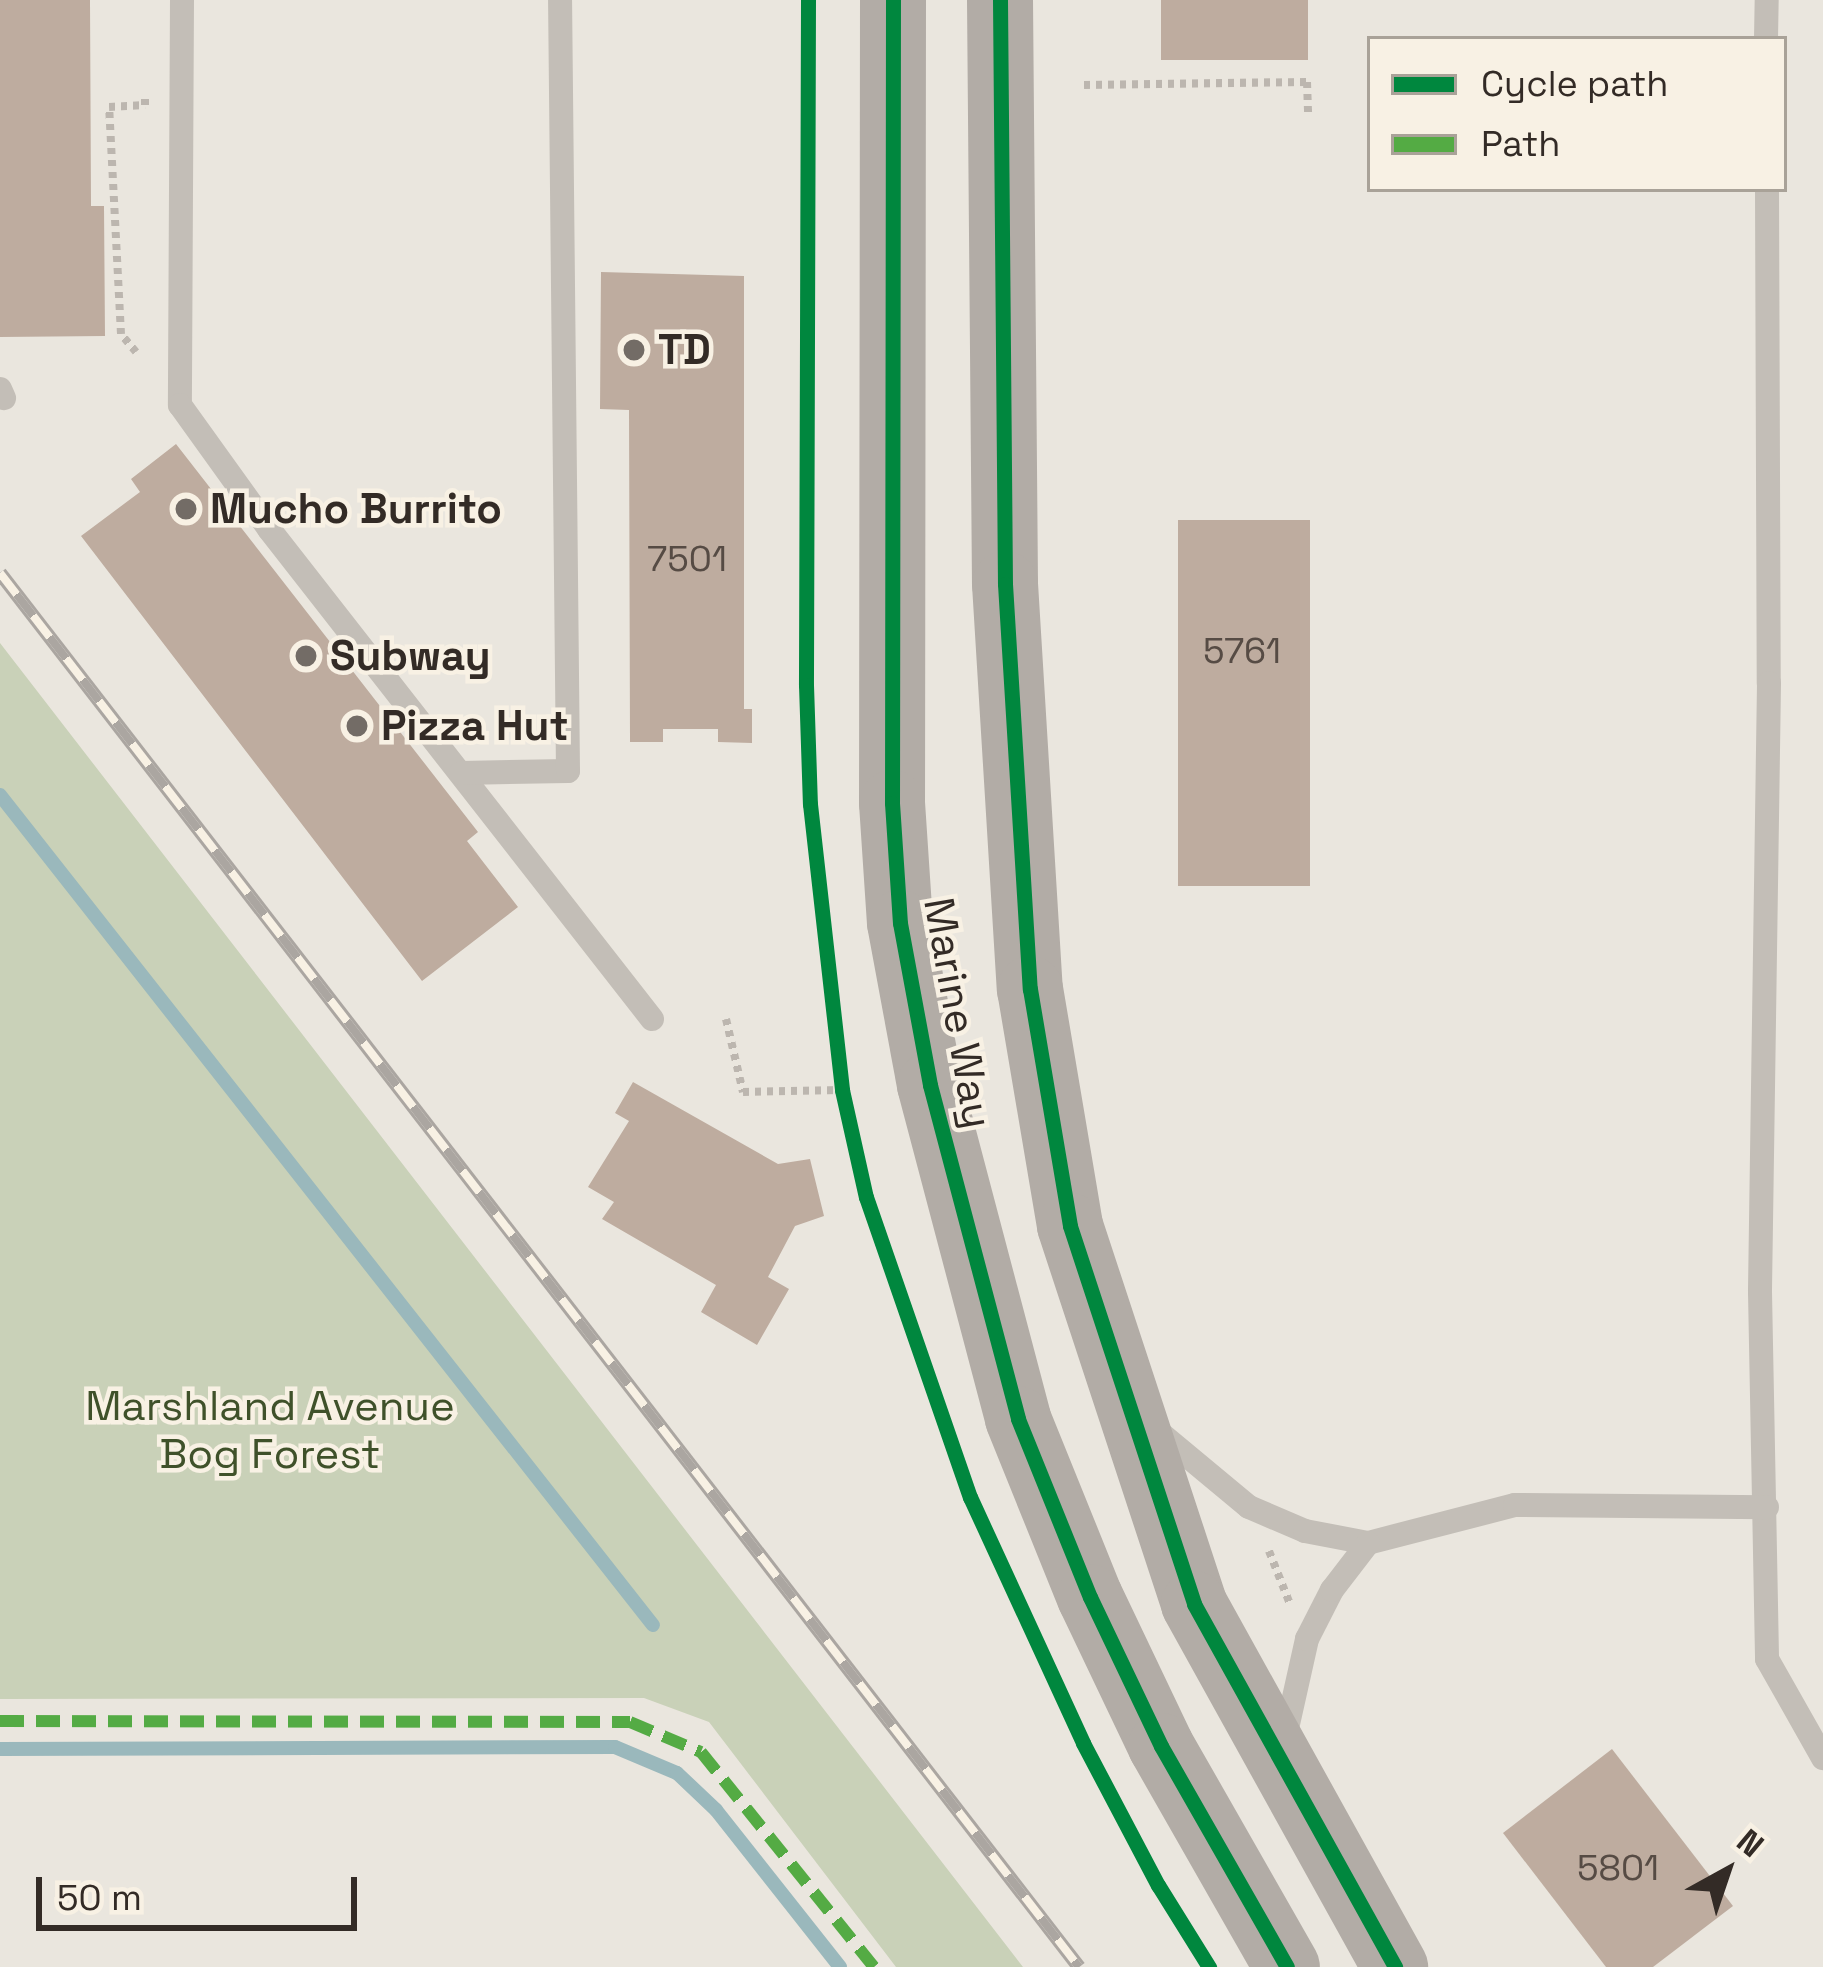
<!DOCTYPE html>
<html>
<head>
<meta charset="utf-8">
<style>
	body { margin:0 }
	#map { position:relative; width:1823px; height:1967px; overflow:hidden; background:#eae6de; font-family:"Space Grotesk",sans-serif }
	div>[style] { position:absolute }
	.green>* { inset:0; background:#c9d1b8 }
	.stream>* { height:14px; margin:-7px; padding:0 7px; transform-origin:7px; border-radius:7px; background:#9ab8bc }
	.building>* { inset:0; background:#beac9f; transform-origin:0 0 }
	.path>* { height:8px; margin-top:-4px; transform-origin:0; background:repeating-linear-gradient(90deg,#bcb6af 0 6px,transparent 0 12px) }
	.service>* { height:24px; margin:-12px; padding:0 12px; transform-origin:12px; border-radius:12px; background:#c3beb7 }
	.primary>* { height:66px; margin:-33px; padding:0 33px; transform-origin:33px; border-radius:33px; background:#b2aca6 }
	.rail>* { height:14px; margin-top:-7px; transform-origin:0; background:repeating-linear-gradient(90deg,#f8f1e4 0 27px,#aba6a1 0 54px); box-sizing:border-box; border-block:3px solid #aba6a1 }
	.quiet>* { height:12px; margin-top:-6px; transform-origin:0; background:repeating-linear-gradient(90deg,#54ab44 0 24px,transparent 0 36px) }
	.cycleway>* { height:15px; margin:-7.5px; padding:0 7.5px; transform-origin:7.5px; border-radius:7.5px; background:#00873e }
	.dots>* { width:33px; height:33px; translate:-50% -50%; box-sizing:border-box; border:6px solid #f8f1e4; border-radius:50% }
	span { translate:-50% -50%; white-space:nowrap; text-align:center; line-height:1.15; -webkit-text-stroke:9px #f8f1e4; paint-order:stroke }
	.number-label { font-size:36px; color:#564b44 }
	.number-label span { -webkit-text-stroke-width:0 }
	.poi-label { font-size:42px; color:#332b26; font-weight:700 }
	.left { translate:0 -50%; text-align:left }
	.street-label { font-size:42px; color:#332b26 }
	.park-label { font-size:42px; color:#3f512a }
	.legend { position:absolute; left:1367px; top:36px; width:420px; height:156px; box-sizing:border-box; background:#f8f1e4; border:3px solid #a9a298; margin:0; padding:15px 21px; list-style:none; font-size:36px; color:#332b26 }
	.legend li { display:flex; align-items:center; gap:24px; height:60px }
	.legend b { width:60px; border:3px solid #a9a298 }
	.north { position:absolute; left:1667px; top:1811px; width:120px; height:120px; -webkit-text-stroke:9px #f8f1e4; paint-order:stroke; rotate:40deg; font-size:33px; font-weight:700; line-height:48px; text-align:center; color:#332b26 }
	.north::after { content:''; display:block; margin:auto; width:42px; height:54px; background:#332b26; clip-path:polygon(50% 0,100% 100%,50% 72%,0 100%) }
	.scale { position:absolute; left:36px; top:1877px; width:321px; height:54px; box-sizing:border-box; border:6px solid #332b26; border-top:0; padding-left:15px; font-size:36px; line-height:42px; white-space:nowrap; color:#332b26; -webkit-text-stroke:9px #f8f1e4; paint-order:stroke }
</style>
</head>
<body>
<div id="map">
	<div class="green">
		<div style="clip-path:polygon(0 643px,1023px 1967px,896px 1967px,709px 1722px,644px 1698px,0 1699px)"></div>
	</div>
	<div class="stream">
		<div style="left:0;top:795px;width:1056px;rotate:51.81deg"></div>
		<div style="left:0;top:1749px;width:615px;rotate:-0.19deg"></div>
		<div style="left:615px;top:1747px;width:67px;rotate:22.8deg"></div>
		<div style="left:677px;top:1773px;width:54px;rotate:43.5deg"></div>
		<div style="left:716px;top:1810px;width:200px;rotate:51.7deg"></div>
	</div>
	<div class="building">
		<div style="clip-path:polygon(0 0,90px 0,91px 206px,104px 206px,105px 336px,0 337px)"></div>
		<div style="left:1161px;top:0;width:147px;height:60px"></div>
		<div style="clip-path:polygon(601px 272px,744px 276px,744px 709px,752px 709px,752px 743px,718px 742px,718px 729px,663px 729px,663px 742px,630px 742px,629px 410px,600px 409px)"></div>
		<div style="clip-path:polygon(176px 444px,478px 832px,467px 841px,518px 907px,422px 981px,81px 536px,140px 492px,131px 479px)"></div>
		<div style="left:1178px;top:520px;width:132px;height:366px"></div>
		<div style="clip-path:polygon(633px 1082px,778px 1164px,810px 1159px,824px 1216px,795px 1226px,768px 1277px,789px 1289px,757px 1345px,701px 1312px,716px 1285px,602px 1219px,614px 1202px,588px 1187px,629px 1121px,615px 1113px)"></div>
		<div style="clip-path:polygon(1612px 1749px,1733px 1906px,1653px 1967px,1606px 1967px,1503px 1833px)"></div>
	</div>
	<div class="path">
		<div style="left:1084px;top:85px;width:223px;rotate:-0.8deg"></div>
		<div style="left:1307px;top:82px;width:32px;rotate:88deg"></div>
		<div style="left:136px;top:352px;width:23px;rotate:-130deg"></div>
		<div style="left:121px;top:334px;width:227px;rotate:-93deg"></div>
		<div style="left:109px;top:107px;width:36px;rotate:-3deg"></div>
		<div style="left:145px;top:105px;width:8px;rotate:-90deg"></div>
		<div style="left:726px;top:1019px;width:75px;rotate:76.9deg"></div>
		<div style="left:743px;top:1092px;width:99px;rotate:-1.2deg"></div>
		<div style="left:1269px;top:1551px;width:57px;rotate:68.4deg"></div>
	</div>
	<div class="service">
		<div style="left:182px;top:0;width:405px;rotate:90.3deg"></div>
		<div style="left:180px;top:405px;width:153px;rotate:54.3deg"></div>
		<div style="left:269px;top:529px;width:622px;rotate:51.99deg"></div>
		<div style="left:1766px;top:39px;width:39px;rotate:-89deg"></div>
		<div style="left:1767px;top:189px;width:494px;rotate:89.8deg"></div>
		<div style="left:1769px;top:683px;width:609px;rotate:90.85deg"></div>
		<div style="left:1760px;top:1292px;width:367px;rotate:88.9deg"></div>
		<div style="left:1767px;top:1659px;width:114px;rotate:60.5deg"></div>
		<div style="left:0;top:389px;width:10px;rotate:66deg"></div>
		<div style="left:461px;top:773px;width:107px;rotate:-1.1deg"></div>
		<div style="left:568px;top:771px;width:771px;rotate:-90.59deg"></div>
		<div style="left:1155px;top:1429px;width:122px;rotate:39.7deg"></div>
		<div style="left:1249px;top:1507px;width:61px;rotate:23.2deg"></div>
		<div style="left:1305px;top:1531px;width:64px;rotate:10.8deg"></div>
		<div style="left:1368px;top:1543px;width:152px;rotate:-14.5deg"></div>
		<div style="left:1515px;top:1505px;width:252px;rotate:0.5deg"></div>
		<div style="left:1284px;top:1742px;width:106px;rotate:-77.4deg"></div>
		<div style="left:1307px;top:1639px;width:55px;rotate:-63deg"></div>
		<div style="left:1332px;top:1590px;width:59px;rotate:-52.5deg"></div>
	</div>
	<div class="primary">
		<div style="left:893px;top:0;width:803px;rotate:90.07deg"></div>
		<div style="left:892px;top:803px;width:120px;rotate:86.2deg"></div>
		<div style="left:900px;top:923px;width:165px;rotate:79.5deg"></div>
		<div style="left:930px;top:1085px;width:345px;rotate:75.2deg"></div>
		<div style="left:1018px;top:1419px;width:192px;rotate:68deg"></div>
		<div style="left:1090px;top:1597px;width:165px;rotate:64.5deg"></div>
		<div style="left:1161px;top:1746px;width:254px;rotate:60.3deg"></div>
		<div style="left:1000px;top:0;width:584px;rotate:89.51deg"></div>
		<div style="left:1005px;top:584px;width:406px;rotate:86.5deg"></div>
		<div style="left:1030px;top:989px;width:240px;rotate:80.4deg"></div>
		<div style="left:1070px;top:1226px;width:398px;rotate:71.8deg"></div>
		<div style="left:1194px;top:1604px;width:415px;rotate:61deg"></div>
	</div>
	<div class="rail">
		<div style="left:0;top:573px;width:1763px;rotate:52.26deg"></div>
	</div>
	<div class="quiet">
		<div style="left:0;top:1721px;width:630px;rotate:0.09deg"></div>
		<div style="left:630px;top:1722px;width:77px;rotate:22.9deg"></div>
		<div style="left:701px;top:1752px;width:276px;rotate:51.2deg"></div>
	</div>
	<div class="cycleway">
		<div style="left:808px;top:0;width:685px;rotate:90.17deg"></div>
		<div style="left:806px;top:685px;width:119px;rotate:88.1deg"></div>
		<div style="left:810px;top:804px;width:288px;rotate:83.6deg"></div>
		<div style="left:842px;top:1090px;width:110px;rotate:77.4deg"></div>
		<div style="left:866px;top:1197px;width:318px;rotate:70.9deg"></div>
		<div style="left:970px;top:1497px;width:271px;rotate:65.3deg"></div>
		<div style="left:1083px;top:1743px;width:161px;rotate:62.2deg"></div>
		<div style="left:1158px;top:1885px;width:97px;rotate:58.1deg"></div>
		<div style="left:893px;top:0;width:803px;rotate:90.07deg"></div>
		<div style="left:892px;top:803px;width:120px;rotate:86.2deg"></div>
		<div style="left:900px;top:923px;width:165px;rotate:79.5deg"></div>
		<div style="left:930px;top:1085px;width:345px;rotate:75.2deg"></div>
		<div style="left:1018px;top:1419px;width:192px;rotate:68deg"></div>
		<div style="left:1090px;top:1597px;width:165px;rotate:64.5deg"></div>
		<div style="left:1161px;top:1746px;width:254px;rotate:60.3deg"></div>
		<div style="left:1000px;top:0;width:584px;rotate:89.51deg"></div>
		<div style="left:1005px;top:584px;width:406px;rotate:86.5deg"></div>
		<div style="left:1030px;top:989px;width:240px;rotate:80.4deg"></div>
		<div style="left:1070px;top:1226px;width:398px;rotate:71.8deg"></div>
		<div style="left:1194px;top:1604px;width:415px;rotate:61deg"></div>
	</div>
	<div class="dots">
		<div style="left:634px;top:350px;background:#736c66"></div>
		<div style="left:186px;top:509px;background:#736c66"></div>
		<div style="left:306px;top:656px;background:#736c66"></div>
		<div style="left:357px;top:726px;background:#736c66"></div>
	</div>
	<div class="number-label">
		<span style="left:687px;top:560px">7501</span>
		<span style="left:1242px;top:652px">5761</span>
		<span style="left:1618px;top:1869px">5801</span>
	</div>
	<div class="poi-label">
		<span class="left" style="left:658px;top:350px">TD</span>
		<span class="left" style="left:210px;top:509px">Mucho Burrito</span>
		<span class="left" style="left:330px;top:656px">Subway</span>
		<span class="left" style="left:381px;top:726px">Pizza Hut</span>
	</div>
	<div class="street-label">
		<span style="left:958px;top:1013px;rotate:80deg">Marine Way</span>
	</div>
	<div class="park-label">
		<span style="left:270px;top:1430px">Marshland Avenue<br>Bog Forest</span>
	</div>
	<ul class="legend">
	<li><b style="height:15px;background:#00873e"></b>Cycle path</li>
	<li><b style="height:15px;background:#54ab44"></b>Path</li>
	</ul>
	<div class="north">N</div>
	<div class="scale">50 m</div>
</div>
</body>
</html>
